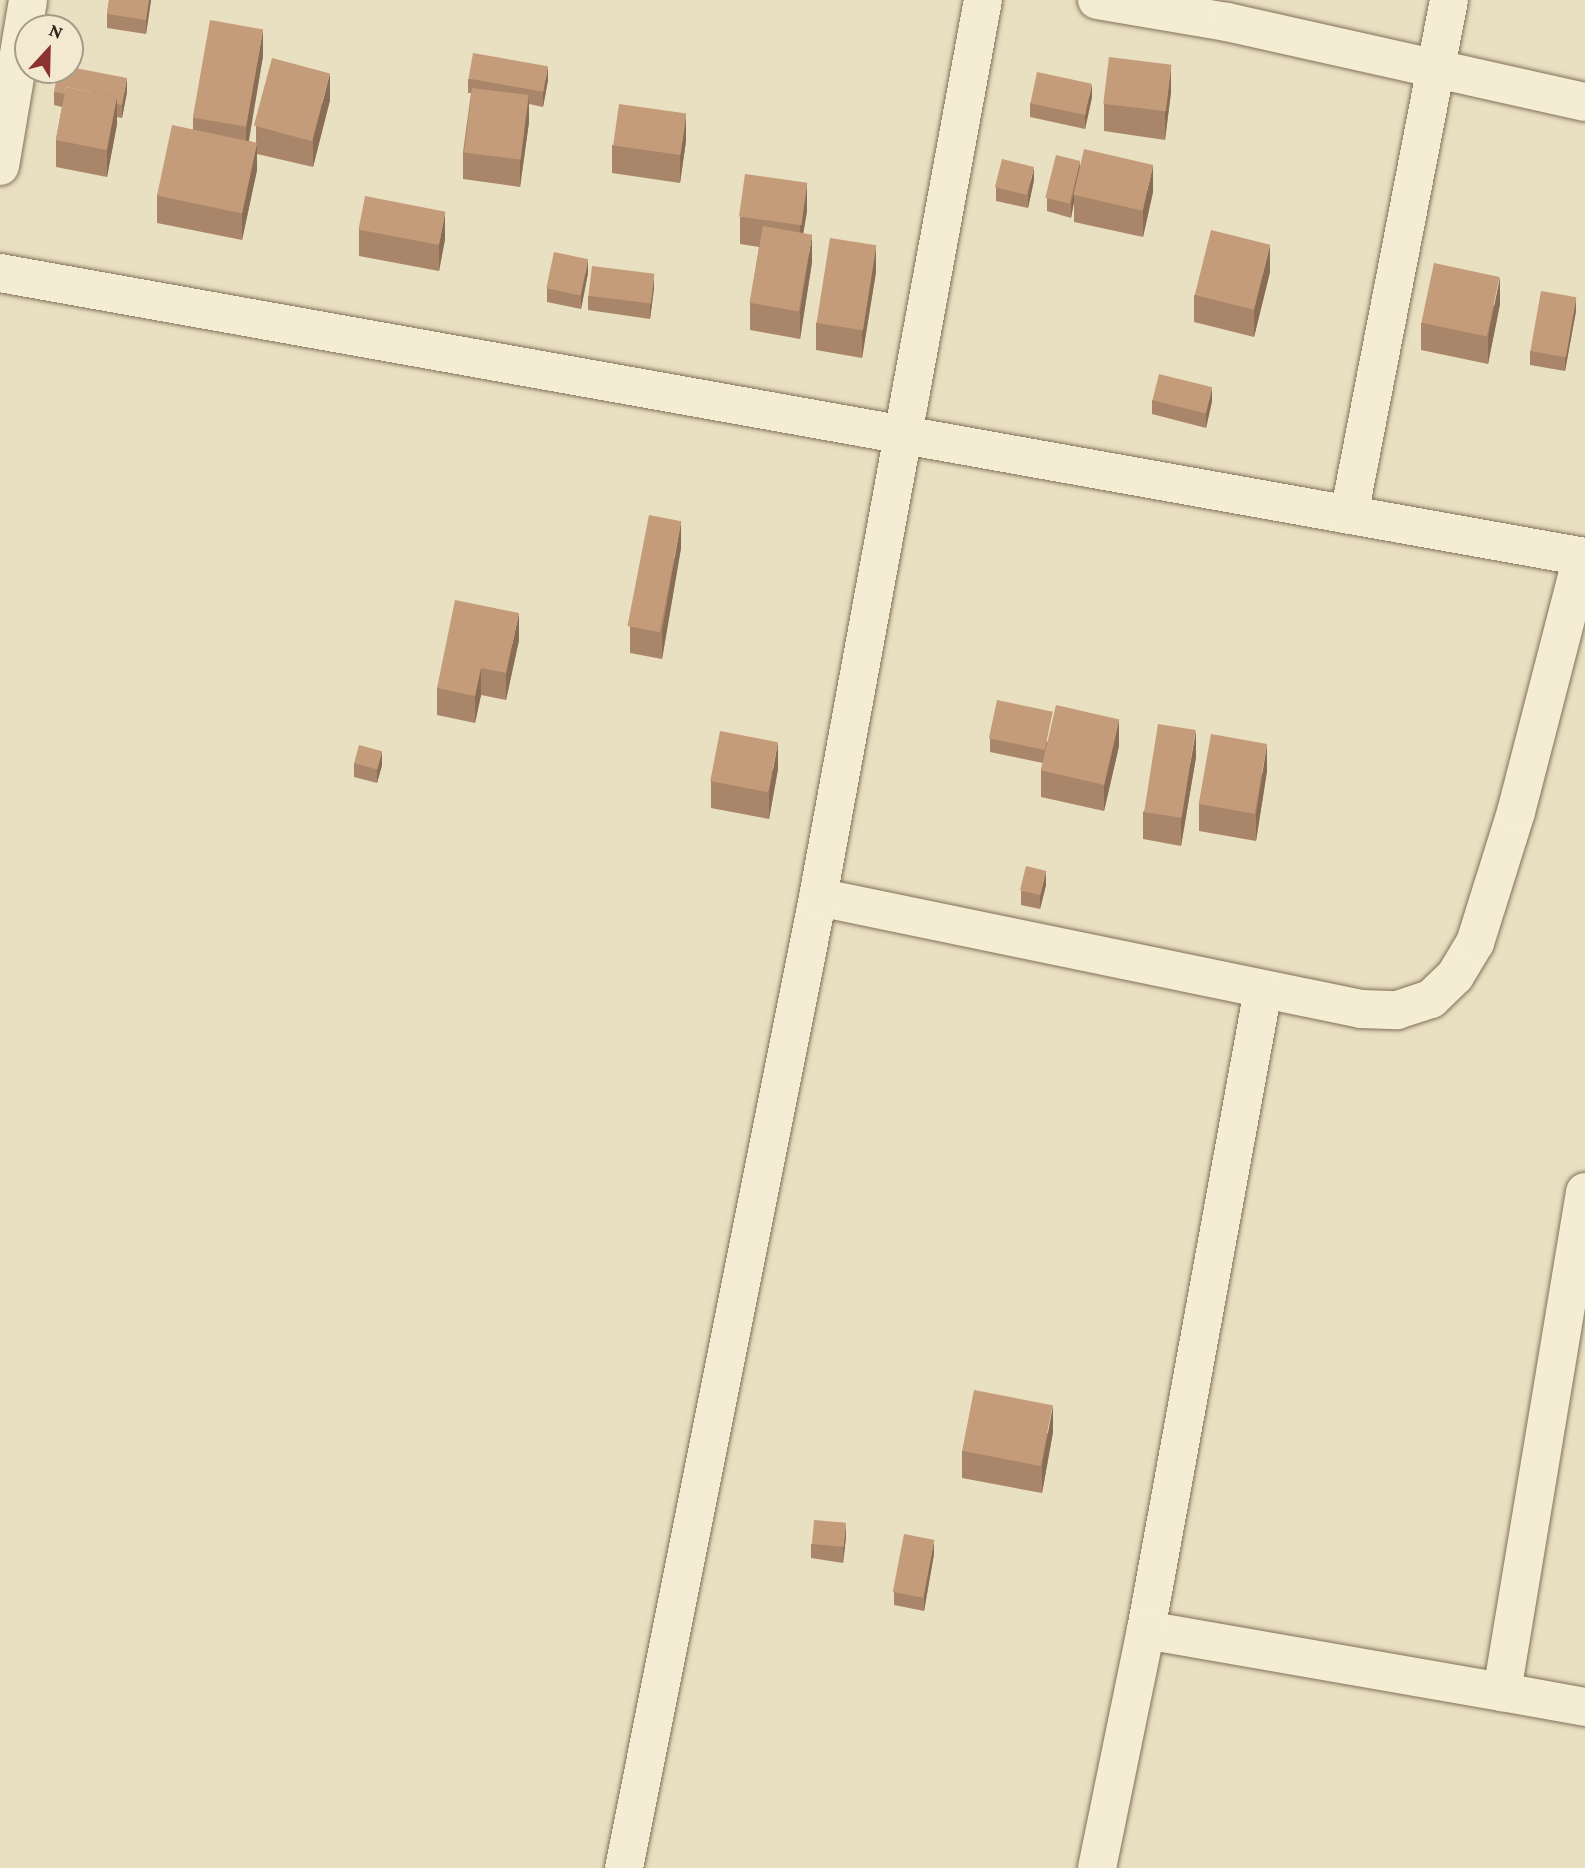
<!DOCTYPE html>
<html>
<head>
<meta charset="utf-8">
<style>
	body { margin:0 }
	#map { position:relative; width:1585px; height:1868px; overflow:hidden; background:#e9dfc1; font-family:"Crimson Pro",serif }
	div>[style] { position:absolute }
	.roads { filter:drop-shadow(0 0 2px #81715a) drop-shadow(0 0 2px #81715a) }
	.minor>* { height:38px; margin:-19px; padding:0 19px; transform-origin:19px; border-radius:19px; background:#f5edd3 }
	.wall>* { inset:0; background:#a98669 }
	.shaded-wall>* { inset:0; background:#896d55 }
	.building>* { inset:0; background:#c49c7a; transform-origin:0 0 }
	span { translate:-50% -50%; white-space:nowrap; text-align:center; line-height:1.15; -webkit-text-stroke:6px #f2e9d0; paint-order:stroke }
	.north { position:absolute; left:14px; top:14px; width:70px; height:70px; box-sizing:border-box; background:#f2e9d0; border:2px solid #a59c88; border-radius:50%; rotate:22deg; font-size:19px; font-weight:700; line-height:28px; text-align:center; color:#32281d }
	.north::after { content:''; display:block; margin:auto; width:24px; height:32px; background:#8b3330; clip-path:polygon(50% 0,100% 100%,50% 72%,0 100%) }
</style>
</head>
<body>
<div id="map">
	<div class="roads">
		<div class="minor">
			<div style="left:1097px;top:0;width:132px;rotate:9.6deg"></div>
			<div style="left:1227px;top:22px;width:367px;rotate:12.6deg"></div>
			<div style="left:0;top:166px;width:168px;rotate:-80.4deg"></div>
			<div style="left:0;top:273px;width:1610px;rotate:10.16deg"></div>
			<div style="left:1349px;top:515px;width:525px;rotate:-79.01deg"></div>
			<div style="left:818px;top:897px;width:554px;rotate:11.65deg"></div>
			<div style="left:1361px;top:1009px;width:36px;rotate:2deg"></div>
			<div style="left:1397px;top:1010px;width:36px;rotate:-18deg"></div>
			<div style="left:1431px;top:999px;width:33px;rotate:-44deg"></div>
			<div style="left:1455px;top:976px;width:39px;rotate:-59deg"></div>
			<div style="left:1475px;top:943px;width:137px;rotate:-72.6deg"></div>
			<div style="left:1516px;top:812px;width:263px;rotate:-75.5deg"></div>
			<div style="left:1263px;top:990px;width:651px;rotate:100.36deg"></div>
			<div style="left:1146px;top:1630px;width:361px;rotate:9.9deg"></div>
			<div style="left:1585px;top:1192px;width:507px;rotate:99.43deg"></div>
			<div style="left:1502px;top:1692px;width:84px;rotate:10.2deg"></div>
			<div style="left:624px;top:1868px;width:990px;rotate:-78.7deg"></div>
			<div style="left:818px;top:897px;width:912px;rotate:-79.58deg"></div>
			<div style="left:1097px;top:1868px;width:243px;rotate:-78.4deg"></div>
		</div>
	</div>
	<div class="wall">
		<div style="clip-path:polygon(109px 0,151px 0,146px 34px,107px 28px,107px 14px)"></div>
		<div style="clip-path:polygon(263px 56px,249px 141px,256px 143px,256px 126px,330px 100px,313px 167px,257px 154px,257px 170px,242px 240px,157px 223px,157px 195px,193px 129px,193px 118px)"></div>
		<div style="clip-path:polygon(468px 79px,548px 80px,543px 107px,529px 104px,529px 122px,520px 187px,463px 179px,463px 152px,471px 93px,468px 93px)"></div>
		<div style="clip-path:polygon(54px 92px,127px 92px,122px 118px,117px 117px,117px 124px,107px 177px,56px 167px,56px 140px,62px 107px,54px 105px)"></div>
		<div style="clip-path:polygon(1171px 92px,1165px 140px,1104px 131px,1104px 104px)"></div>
		<div style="clip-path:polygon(1092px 97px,1085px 129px,1030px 117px,1030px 103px)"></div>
		<div style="clip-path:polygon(686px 141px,680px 183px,612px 173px,612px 145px)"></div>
		<div style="clip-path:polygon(1080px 166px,1153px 192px,1143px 237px,1074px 222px,1074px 202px,1071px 218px,1047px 211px,1047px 198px)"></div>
		<div style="clip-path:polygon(1034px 180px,1028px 208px,996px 201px,996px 187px)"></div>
		<div style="clip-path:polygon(807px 211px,803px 233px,812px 262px,800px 339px,750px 330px,750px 303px,759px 247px,740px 244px,740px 217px)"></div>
		<div style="clip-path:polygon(359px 229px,445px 239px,439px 271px,359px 256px)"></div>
		<div style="clip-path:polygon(876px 272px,862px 358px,816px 350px,816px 323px)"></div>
		<div style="clip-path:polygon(1270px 272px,1254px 337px,1194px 322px,1194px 295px)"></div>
		<div style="clip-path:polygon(588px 273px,581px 309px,547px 302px,547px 288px)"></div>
		<div style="clip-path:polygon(654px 288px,650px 319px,588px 310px,588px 296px)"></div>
		<div style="clip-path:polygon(1500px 304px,1488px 364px,1421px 350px,1421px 323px)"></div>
		<div style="clip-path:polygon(1576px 311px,1565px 371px,1530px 365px,1530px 351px)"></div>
		<div style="clip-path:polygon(1152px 400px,1212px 401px,1206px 428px,1152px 414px)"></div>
		<div style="clip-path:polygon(681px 548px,662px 659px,630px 653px,630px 626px)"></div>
		<div style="clip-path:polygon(519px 640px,506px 700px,481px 695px,475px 723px,437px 715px,437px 688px)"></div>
		<div style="clip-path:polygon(990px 738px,1119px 746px,1104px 811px,1041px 797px,1041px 770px,1043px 763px,990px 752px)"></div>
		<div style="clip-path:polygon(1196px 757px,1181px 846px,1143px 839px,1143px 812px)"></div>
		<div style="clip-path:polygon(354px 763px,382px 765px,377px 783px,354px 777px)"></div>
		<div style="clip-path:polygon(778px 769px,769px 819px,711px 808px,711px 781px)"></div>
		<div style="clip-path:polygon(1267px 771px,1256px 841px,1199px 831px,1199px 804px)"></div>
		<div style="clip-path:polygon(1046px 885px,1040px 909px,1021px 905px,1021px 891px)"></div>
		<div style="clip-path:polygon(1053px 1432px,1042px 1493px,962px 1478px,962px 1451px)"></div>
		<div style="clip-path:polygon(846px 1537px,843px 1563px,811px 1558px,811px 1544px)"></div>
		<div style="clip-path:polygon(934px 1554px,924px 1611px,894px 1605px,894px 1592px)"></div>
	</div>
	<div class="shaded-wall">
		<div style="clip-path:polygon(149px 0,151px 0,146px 34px,146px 20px)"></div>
		<div style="clip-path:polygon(263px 29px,263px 56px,246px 155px,246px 128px)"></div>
		<div style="clip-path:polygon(1171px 65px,1171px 92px,1165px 140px,1165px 113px)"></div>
		<div style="clip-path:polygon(548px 66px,548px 80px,543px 107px,543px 93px)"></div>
		<div style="clip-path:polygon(330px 73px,330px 100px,313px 167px,313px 140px)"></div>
		<div style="clip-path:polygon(127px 78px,127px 92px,122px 118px,122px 105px)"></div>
		<div style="clip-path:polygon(1092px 84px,1092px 97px,1085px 129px,1085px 115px)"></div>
		<div style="clip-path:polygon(529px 95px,529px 122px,520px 187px,520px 160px)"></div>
		<div style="clip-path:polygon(117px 97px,117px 124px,107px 177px,107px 150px)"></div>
		<div style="clip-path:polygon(686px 114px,686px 141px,680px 183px,680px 156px)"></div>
		<div style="clip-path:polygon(257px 143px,257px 170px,242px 240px,242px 213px)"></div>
		<div style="clip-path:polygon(1080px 161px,1080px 175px,1074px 195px,1074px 202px,1071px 218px,1071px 204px)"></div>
		<div style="clip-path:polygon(1153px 165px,1153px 192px,1143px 237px,1143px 210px)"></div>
		<div style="clip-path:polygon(1034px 167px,1034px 180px,1028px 208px,1028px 194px)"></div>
		<div style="clip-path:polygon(807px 183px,807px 211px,800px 253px,800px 226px)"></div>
		<div style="clip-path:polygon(445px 212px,445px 239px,439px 271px,439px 244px)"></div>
		<div style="clip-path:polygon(812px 235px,812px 262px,800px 339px,800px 312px)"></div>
		<div style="clip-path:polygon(876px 245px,876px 272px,862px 358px,862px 331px)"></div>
		<div style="clip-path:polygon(1270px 245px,1270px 272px,1254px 337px,1254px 310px)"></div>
		<div style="clip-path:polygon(588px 259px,588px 273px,581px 309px,581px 295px)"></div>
		<div style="clip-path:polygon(654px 274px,654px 288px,650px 319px,650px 306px)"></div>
		<div style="clip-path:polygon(1500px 277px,1500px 304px,1488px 364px,1488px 337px)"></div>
		<div style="clip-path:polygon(1576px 297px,1576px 311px,1565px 371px,1565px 358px)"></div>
		<div style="clip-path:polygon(1212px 387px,1212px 401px,1206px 428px,1206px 414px)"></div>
		<div style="clip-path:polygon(681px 521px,681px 548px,662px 659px,662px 632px)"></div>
		<div style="clip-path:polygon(519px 613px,519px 640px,506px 700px,506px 673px)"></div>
		<div style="clip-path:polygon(481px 668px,481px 695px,475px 723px,475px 696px)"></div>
		<div style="clip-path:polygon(1119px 719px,1119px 746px,1104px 811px,1104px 784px)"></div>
		<div style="clip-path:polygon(1196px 730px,1196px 757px,1181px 846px,1181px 819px)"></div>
		<div style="clip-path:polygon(778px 742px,778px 769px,769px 819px,769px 792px)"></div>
		<div style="clip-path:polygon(1267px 744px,1267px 771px,1256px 841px,1256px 814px)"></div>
		<div style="clip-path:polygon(382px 751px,382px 765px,377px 783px,377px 769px)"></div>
		<div style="clip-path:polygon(1046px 871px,1046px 885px,1040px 909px,1040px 895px)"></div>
		<div style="clip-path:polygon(1053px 1405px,1053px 1432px,1042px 1493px,1042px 1466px)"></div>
		<div style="clip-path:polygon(846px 1523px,846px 1537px,843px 1563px,843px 1549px)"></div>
		<div style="clip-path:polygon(934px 1540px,934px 1554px,924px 1611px,924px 1597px)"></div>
	</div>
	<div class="building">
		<div style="clip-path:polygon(109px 0,149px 0,146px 20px,107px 14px)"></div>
		<div style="left:210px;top:20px;width:54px;height:99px;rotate:10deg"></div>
		<div style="left:473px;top:53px;width:76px;height:26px;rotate:10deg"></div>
		<div style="left:1109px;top:57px;width:63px;height:47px;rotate:7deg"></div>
		<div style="left:272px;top:58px;width:60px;height:70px;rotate:15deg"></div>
		<div style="clip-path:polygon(70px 67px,127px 78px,122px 105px,117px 104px,117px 97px,66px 87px,65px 94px,54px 92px,58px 70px,70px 70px)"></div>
		<div style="left:1037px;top:72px;width:56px;height:32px;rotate:12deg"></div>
		<div style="left:66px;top:87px;width:52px;height:54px;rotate:11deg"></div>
		<div style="left:472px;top:88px;width:57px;height:65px;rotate:7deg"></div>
		<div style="left:619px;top:104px;width:68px;height:42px;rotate:8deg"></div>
		<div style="left:172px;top:125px;width:87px;height:72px;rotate:12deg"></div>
		<div style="left:1084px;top:149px;width:71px;height:47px;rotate:13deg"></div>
		<div style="left:1056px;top:155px;width:25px;height:44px;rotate:14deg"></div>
		<div style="left:1002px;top:159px;width:33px;height:29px;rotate:14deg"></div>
		<div style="left:745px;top:174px;width:63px;height:43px;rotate:8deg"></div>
		<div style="left:365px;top:196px;width:82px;height:34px;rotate:11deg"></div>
		<div style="left:763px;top:226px;width:50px;height:78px;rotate:10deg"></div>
		<div style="left:1211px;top:230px;width:61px;height:67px;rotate:14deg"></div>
		<div style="left:830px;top:238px;width:47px;height:86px;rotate:9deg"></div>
		<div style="left:554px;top:252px;width:35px;height:37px;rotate:12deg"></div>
		<div style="left:1434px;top:263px;width:67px;height:61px;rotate:12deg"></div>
		<div style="left:592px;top:266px;width:63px;height:30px;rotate:7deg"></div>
		<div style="left:1541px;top:291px;width:36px;height:61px;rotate:10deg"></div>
		<div style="left:1159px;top:374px;width:55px;height:27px;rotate:14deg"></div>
		<div style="left:649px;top:515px;width:33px;height:113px;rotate:11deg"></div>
		<div style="clip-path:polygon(455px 600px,519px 613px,506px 673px,481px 668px,475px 696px,437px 688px)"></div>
		<div style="left:997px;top:700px;width:57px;height:39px;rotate:12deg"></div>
		<div style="left:1056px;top:705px;width:65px;height:67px;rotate:13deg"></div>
		<div style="left:1158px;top:724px;width:38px;height:89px;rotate:9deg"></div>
		<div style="left:720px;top:731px;width:59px;height:51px;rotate:11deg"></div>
		<div style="left:1211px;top:734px;width:57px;height:71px;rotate:10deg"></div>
		<div style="left:359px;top:745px;width:24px;height:19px;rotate:15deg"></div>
		<div style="left:1026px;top:866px;width:21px;height:25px;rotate:14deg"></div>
		<div style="left:974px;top:1390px;width:80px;height:62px;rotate:11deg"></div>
		<div style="left:814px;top:1520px;width:32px;height:24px;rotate:5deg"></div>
		<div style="left:904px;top:1534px;width:31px;height:59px;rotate:11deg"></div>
	</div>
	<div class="north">N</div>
</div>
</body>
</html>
